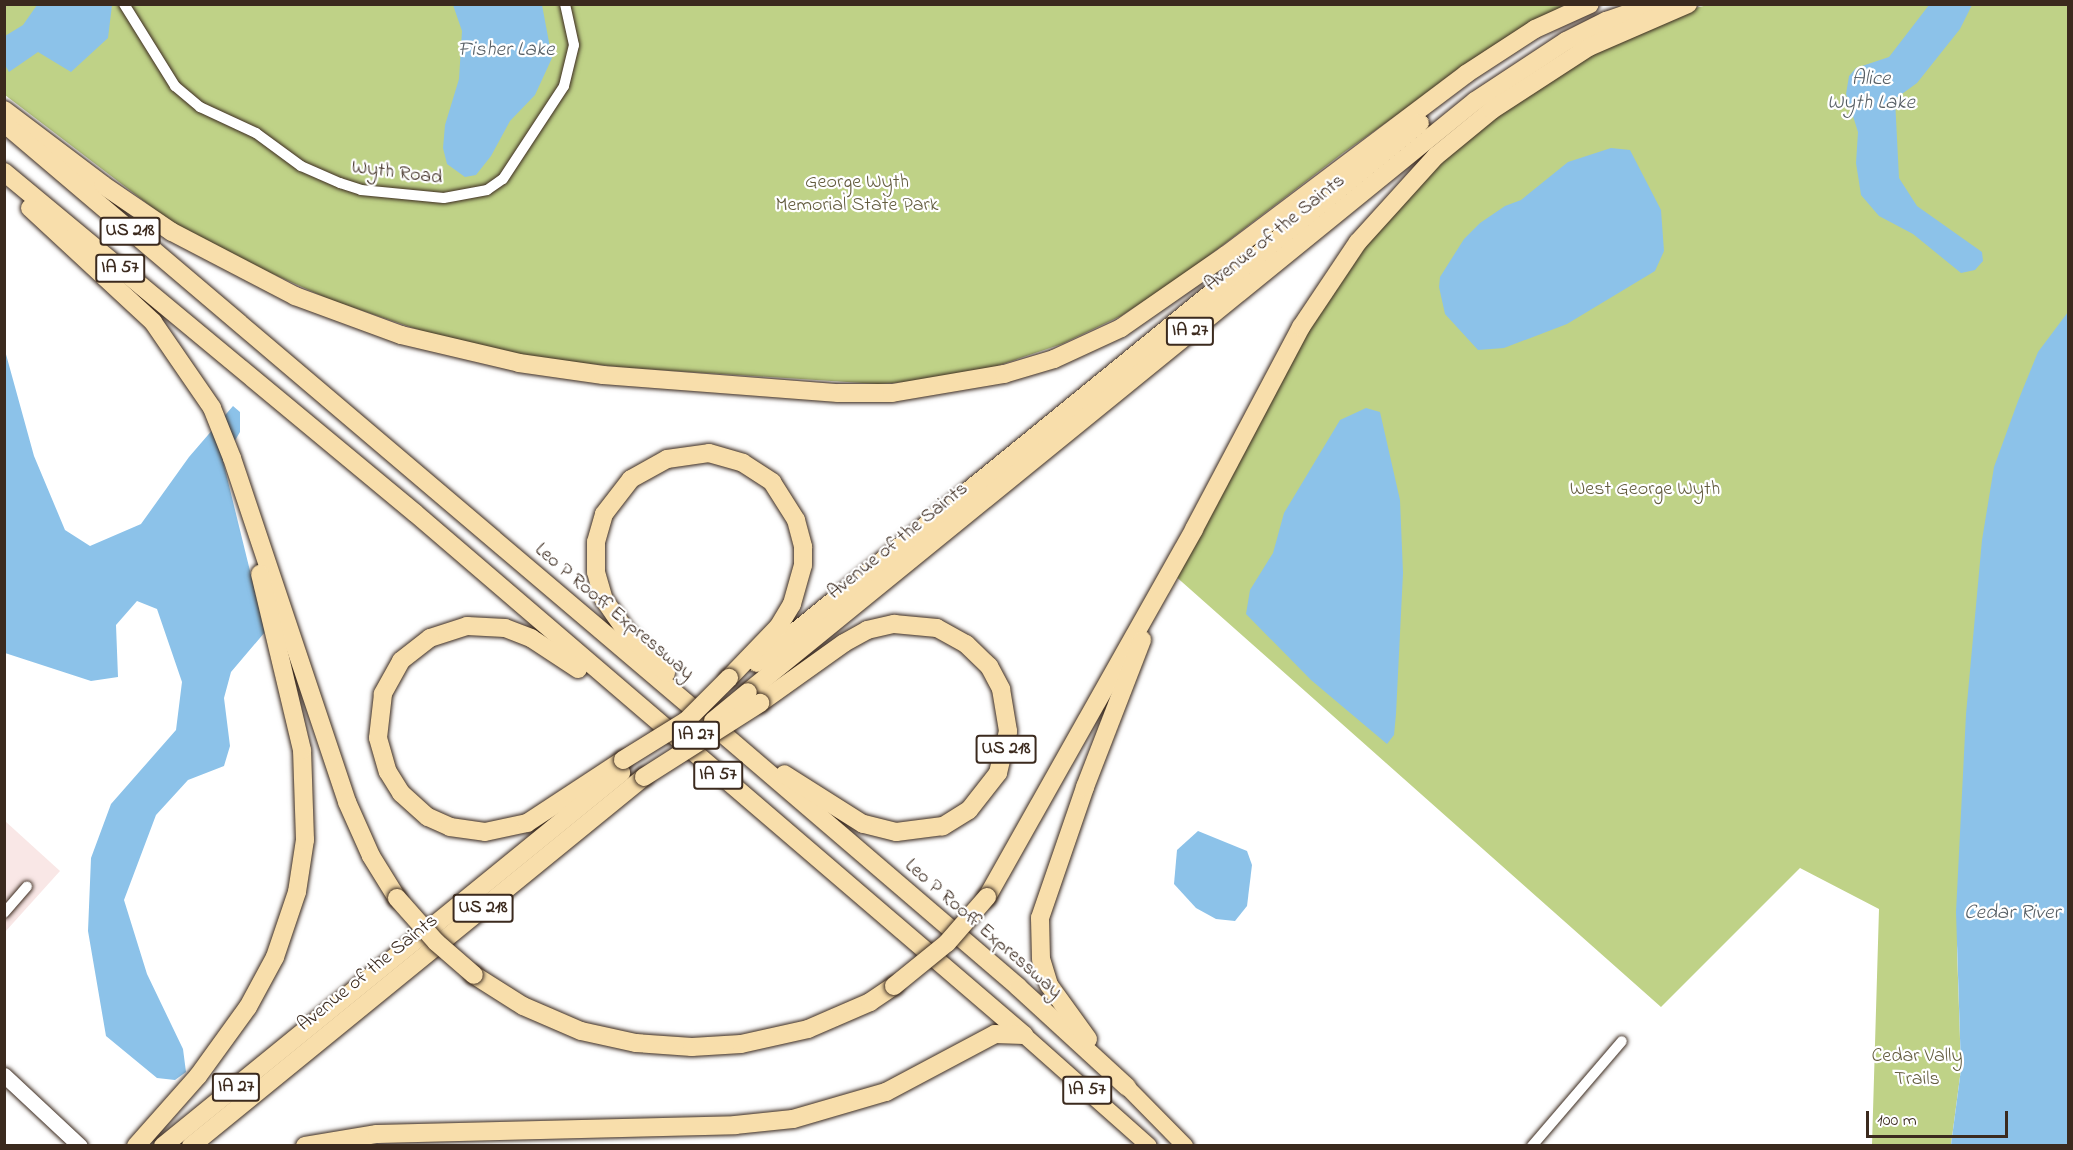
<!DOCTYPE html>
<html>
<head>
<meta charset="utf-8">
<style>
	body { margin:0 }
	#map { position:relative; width:2073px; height:1150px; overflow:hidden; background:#fff; font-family:"Indie Flower",sans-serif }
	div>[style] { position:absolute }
	.built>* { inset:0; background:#f9e7e6 }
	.green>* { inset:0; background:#bfd287 }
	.water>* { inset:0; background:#8cc2e9 }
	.roads { filter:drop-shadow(0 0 2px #3b2a1e) drop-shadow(0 0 2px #3b2a1e) }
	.street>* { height:10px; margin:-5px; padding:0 5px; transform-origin:5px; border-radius:5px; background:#fff }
	.secondary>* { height:15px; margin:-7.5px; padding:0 7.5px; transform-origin:7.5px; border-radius:7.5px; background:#fff }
	.primary>* { height:16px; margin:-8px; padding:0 8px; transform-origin:8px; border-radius:8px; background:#f8deab }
	.highway>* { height:18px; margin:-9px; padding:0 9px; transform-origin:9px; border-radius:9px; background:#f8deab }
	.bridges { filter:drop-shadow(0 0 2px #3b2a1e) drop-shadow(0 0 2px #3b2a1e) }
	.highway-bridge>* { height:18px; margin:-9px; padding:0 9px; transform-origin:9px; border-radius:9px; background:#f8deab }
	span { translate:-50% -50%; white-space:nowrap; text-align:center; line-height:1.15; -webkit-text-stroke:4.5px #fff; paint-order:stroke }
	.shield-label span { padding:2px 4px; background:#fff; border:2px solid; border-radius:4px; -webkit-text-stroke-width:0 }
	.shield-label { font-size:18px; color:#3b2a1e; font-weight:700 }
	.street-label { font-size:20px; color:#3b2a1e }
	.park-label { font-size:20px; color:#635c3e }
	.water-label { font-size:21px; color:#575f65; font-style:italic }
	.frame { position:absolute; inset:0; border:6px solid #3b2a1e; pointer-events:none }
	.scale { position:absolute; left:1866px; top:1111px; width:142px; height:27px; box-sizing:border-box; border:3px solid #3b2a1e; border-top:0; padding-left:8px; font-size:18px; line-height:21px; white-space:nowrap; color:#3b2a1e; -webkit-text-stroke:4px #fff; paint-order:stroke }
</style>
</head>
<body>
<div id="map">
	<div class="built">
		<div style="clip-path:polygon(5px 821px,60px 871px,5px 932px)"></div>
	</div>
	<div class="green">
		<div style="clip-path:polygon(4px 5px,1564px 5px,1478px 58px,1343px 153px,1181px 277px,1121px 316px,1062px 344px,997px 366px,935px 380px,878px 384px,629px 368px,534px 358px,428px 333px,331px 300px,237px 258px,174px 224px,5px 95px)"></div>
		<div style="clip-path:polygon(1708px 5px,2068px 5px,2068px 397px,1957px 948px,1961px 1069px,1951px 1145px,1872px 1145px,1879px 909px,1800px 868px,1661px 1007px,1173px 574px,1358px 242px,1436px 156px,1523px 88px,1656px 17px)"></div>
	</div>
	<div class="water">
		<div style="clip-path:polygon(37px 5px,112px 5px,108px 38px,71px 72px,38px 52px,9px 72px,5px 65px,5px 36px,23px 25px)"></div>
		<div style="clip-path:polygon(453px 5px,542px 5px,552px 58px,535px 95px,510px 121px,491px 156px,476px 175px,465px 177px,447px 164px,443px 148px,445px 125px,459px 79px,462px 31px)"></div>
		<div style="clip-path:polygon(1929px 5px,1972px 5px,1960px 29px,1917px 83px,1895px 99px,1899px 178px,1917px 206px,1982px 252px,1983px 261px,1975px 270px,1961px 273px,1913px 234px,1879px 216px,1861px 195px,1856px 163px,1858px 132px,1846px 94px,1849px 76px,1856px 68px,1889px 57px)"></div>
		<div style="clip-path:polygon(1611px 148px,1630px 150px,1661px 210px,1664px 251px,1655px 271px,1567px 324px,1504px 348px,1478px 350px,1445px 314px,1439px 287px,1440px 277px,1464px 239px,1480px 223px,1505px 206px,1521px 200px,1568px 162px)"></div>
		<div style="clip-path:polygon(2068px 312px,2068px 1145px,1951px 1145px,1961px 1069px,1956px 912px,1966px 714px,1982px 540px,1994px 467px,2018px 401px,2038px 352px)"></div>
		<div style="clip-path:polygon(4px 347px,34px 456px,65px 530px,90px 546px,141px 524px,189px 457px,233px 406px,240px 412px,240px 432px,223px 461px,265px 632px,231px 672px,224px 698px,230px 746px,224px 766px,188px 780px,156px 815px,124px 900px,147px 974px,183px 1049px,186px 1072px,175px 1080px,157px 1078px,106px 1036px,88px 931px,91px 858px,111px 804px,176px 730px,182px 682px,157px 609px,137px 601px,116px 625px,118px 677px,91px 681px,5px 653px)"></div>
		<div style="clip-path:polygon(1366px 408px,1380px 412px,1400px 500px,1403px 573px,1396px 714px,1394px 735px,1387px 744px,1311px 680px,1246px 614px,1250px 590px,1273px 553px,1284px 513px,1340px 420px)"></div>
		<div style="clip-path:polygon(1198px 831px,1247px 851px,1252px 865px,1247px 906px,1235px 921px,1216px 919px,1196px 908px,1174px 884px,1177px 850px)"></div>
	</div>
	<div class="roads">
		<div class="street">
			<div style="left:124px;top:4px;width:97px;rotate:58.1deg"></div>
			<div style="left:175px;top:86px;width:33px;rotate:40deg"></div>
			<div style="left:200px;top:107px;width:62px;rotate:24.9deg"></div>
			<div style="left:256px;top:133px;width:56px;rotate:36.3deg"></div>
			<div style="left:301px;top:166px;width:43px;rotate:23.6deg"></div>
			<div style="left:340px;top:183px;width:22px;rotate:18deg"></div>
			<div style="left:361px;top:190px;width:83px;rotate:5.5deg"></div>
			<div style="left:444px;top:198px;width:44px;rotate:-10.5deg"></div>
			<div style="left:487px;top:190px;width:19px;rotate:-35deg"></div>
			<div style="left:503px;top:179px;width:111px;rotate:-56.7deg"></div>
			<div style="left:564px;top:86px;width:42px;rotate:-76.3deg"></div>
			<div style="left:574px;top:45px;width:42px;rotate:-102.4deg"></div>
			<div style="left:4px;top:913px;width:35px;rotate:-49deg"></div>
			<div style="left:1532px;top:1146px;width:138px;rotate:-49.4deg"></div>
		</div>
		<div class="secondary">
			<div style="left:4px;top:1075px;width:104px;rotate:43.1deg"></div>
		</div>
		<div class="primary">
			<div style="left:1024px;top:1035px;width:167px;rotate:41.6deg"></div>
			<div style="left:1127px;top:1087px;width:83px;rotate:45.5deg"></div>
		</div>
		<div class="highway">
			<div style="left:4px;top:110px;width:124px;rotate:37.1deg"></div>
			<div style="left:103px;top:185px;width:83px;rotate:34.3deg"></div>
			<div style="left:172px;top:232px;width:139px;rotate:27.5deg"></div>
			<div style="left:295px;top:296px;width:113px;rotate:20.2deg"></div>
			<div style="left:401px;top:335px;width:121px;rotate:13.3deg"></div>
			<div style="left:519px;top:363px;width:85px;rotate:8.1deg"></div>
			<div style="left:603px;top:375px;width:236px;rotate:4.4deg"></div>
			<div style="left:838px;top:393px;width:54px"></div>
			<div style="left:892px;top:393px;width:114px;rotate:-9.6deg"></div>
			<div style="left:1004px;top:374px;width:52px;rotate:-16.7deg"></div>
			<div style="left:1054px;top:359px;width:74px;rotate:-24.8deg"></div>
			<div style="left:1121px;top:328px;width:128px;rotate:-34.8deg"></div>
			<div style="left:1226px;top:255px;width:301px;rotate:-37deg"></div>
			<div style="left:1466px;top:74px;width:82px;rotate:-33.1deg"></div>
			<div style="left:1535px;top:29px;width:60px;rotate:-24.4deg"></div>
			<div style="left:6px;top:125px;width:939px;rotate:40.34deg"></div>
			<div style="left:722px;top:733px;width:390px;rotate:40.6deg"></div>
			<div style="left:1018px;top:987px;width:148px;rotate:42.5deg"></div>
			<div style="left:4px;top:172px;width:534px;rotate:39.68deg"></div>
			<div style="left:415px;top:513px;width:802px;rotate:40.6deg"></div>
			<div style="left:30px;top:208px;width:168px;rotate:42.8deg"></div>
			<div style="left:153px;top:322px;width:104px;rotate:55.5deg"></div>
			<div style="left:212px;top:408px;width:54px;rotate:68.2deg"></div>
			<div style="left:232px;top:458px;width:363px;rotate:71.5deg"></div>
			<div style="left:347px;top:802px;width:59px;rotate:66deg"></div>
			<div style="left:371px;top:856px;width:49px;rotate:58.2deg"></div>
			<div style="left:757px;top:663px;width:855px;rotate:-39.16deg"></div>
			<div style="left:578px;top:669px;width:56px;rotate:-146.6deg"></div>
			<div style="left:531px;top:638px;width:28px;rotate:-159deg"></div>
			<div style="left:505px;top:628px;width:38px;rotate:-177deg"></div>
			<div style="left:467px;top:626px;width:39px;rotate:162deg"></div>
			<div style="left:430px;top:638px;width:37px;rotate:142deg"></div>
			<div style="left:401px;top:661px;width:38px;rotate:119deg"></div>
			<div style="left:383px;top:694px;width:44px;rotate:96.5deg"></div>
			<div style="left:378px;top:738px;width:35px;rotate:74deg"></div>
			<div style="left:388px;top:772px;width:25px;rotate:58deg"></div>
			<div style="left:401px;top:793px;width:36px;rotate:42deg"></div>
			<div style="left:428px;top:817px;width:24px;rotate:24deg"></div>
			<div style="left:450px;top:827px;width:35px;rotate:8deg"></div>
			<div style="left:485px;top:832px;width:43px;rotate:-12.1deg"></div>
			<div style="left:527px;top:823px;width:115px;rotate:-33.3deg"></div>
			<div style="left:666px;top:673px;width:58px;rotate:-133.6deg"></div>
			<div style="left:626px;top:631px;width:38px;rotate:-125deg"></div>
			<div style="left:604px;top:600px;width:29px;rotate:-106deg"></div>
			<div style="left:596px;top:572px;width:30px;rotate:-90deg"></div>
			<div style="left:596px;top:542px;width:29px;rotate:-74deg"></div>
			<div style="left:604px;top:514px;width:44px;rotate:-52.4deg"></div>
			<div style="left:631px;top:479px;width:41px;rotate:-29.1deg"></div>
			<div style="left:667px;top:459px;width:42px;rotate:-8.1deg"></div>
			<div style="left:709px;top:453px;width:35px;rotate:16deg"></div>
			<div style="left:743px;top:463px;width:35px;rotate:33deg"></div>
			<div style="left:772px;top:482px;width:45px;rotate:57.7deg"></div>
			<div style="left:796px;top:520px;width:28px;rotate:75deg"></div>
			<div style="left:803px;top:547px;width:18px;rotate:90deg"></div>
			<div style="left:803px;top:565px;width:41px;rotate:105.8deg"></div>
			<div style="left:792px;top:604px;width:27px;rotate:121deg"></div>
			<div style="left:778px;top:627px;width:71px;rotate:133.9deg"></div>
			<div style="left:748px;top:692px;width:937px;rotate:-39.11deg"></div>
			<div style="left:1475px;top:101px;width:109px;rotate:-33.4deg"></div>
			<div style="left:1566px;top:41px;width:45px;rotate:-26.6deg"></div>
			<div style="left:1606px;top:21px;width:52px;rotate:-19.1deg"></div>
			<div style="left:760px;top:703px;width:103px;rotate:-35.5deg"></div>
			<div style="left:844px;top:643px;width:26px;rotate:-29deg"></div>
			<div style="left:867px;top:630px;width:28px;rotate:-13deg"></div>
			<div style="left:894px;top:624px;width:43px;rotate:5.3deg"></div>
			<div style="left:937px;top:628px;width:33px;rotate:29deg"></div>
			<div style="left:966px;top:644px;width:32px;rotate:44deg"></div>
			<div style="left:989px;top:666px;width:26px;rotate:62deg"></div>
			<div style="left:1001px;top:689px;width:43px;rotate:80.5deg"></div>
			<div style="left:1008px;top:731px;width:43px;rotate:103.4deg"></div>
			<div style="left:998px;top:773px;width:47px;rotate:128.1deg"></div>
			<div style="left:969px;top:810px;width:31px;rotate:148deg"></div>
			<div style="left:943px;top:826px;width:47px;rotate:172.7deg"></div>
			<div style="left:896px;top:832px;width:34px;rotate:-166deg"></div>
			<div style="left:863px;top:824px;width:93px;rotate:-147.7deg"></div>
			<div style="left:987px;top:897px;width:422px;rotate:-60.6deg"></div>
			<div style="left:1194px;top:529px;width:229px;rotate:-62.1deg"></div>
			<div style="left:1301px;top:327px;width:102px;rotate:-56.2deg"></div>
			<div style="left:1358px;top:242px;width:116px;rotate:-47.8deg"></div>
			<div style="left:1436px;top:156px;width:72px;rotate:-39.4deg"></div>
			<div style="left:1492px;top:110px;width:116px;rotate:-33deg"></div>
			<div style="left:1589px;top:47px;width:108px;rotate:-23.5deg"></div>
			<div style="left:474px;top:975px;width:58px;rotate:32.3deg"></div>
			<div style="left:523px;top:1006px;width:63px;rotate:23.3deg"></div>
			<div style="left:581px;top:1031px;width:56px;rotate:12.3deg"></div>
			<div style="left:636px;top:1043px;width:56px;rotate:4.1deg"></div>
			<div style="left:692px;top:1047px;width:49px;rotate:-3.5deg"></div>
			<div style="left:741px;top:1044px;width:69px;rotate:-12.6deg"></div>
			<div style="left:808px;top:1029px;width:68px;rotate:-23.5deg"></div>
			<div style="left:870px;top:1002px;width:29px;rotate:-34deg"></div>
			<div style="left:1088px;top:1039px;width:67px;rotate:-125.8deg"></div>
			<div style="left:1049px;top:985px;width:27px;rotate:-107deg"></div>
			<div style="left:1041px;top:959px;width:41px;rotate:-91.4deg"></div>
			<div style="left:1040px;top:918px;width:139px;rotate:-71deg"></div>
			<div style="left:1085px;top:787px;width:158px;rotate:-68.8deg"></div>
			<div style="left:136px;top:1146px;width:94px;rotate:-48.5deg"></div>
			<div style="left:198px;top:1076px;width:85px;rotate:-54.1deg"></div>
			<div style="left:248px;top:1007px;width:57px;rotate:-61.6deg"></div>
			<div style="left:275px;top:957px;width:69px;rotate:-71.3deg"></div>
			<div style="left:297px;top:892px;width:53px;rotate:-81.3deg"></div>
			<div style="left:305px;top:840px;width:90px;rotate:-91.9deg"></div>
			<div style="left:302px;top:750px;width:181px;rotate:-103.4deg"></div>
			<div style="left:163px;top:1146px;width:591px;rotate:-39.16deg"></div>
			<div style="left:191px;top:1146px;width:584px;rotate:-39.17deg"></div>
			<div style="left:305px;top:1146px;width:73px;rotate:-9.5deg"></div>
			<div style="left:377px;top:1134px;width:358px;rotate:-1.4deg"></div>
			<div style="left:735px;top:1125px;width:58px;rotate:-5.9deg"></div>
			<div style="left:793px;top:1119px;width:97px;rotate:-16.2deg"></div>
			<div style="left:886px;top:1092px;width:123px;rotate:-28deg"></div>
			<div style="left:995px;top:1034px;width:29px;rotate:2deg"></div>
		</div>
	</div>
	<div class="bridges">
		<div class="highway-bridge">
			<div style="left:713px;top:721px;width:45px;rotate:-39.6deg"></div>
			<div style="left:623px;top:760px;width:74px;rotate:-31.8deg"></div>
			<div style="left:686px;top:721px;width:61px;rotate:-45deg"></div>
			<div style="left:644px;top:777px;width:138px;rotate:-32.5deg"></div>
			<div style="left:397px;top:898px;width:59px;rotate:48.4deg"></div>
			<div style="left:436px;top:942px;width:50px;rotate:41deg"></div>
			<div style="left:894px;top:986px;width:68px;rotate:-39.1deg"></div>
			<div style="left:947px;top:943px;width:61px;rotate:-49deg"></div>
		</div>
	</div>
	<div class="shield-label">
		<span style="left:130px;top:231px">US 218</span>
		<span style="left:120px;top:268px">IA 57</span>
		<span style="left:1190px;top:331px">IA 27</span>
		<span style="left:696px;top:735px">IA 27</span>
		<span style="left:1006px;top:749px">US 218</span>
		<span style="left:718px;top:775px">IA 57</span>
		<span style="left:483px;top:908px">US 218</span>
		<span style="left:236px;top:1087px">IA 27</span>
		<span style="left:1087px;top:1090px">IA 57</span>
	</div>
	<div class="street-label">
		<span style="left:397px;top:173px;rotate:7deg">Wyth Road</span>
		<span style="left:1275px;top:233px;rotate:-39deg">Avenue of the Saints</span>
		<span style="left:898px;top:541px;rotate:-39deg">Avenue of the Saints</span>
		<span style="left:614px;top:612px;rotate:40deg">Leo P Rooff Expressway</span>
		<span style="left:983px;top:929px;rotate:41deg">Leo P Rooff Expressway</span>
		<span style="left:368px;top:973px;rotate:-39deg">Avenue of the Saints</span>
	</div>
	<div class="park-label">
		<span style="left:857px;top:194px">George Wyth<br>Memorial State Park</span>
		<span style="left:1645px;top:489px">West George Wyth</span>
		<span style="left:1917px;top:1068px">Cedar Vally<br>Trails</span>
	</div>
	<div class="water-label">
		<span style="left:506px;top:50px">Fisher Lake</span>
		<span style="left:1871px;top:91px">Alice<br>Wyth Lake</span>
		<span style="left:2012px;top:913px">Cedar River</span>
	</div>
	<div class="frame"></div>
	<div class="scale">100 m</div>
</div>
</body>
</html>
